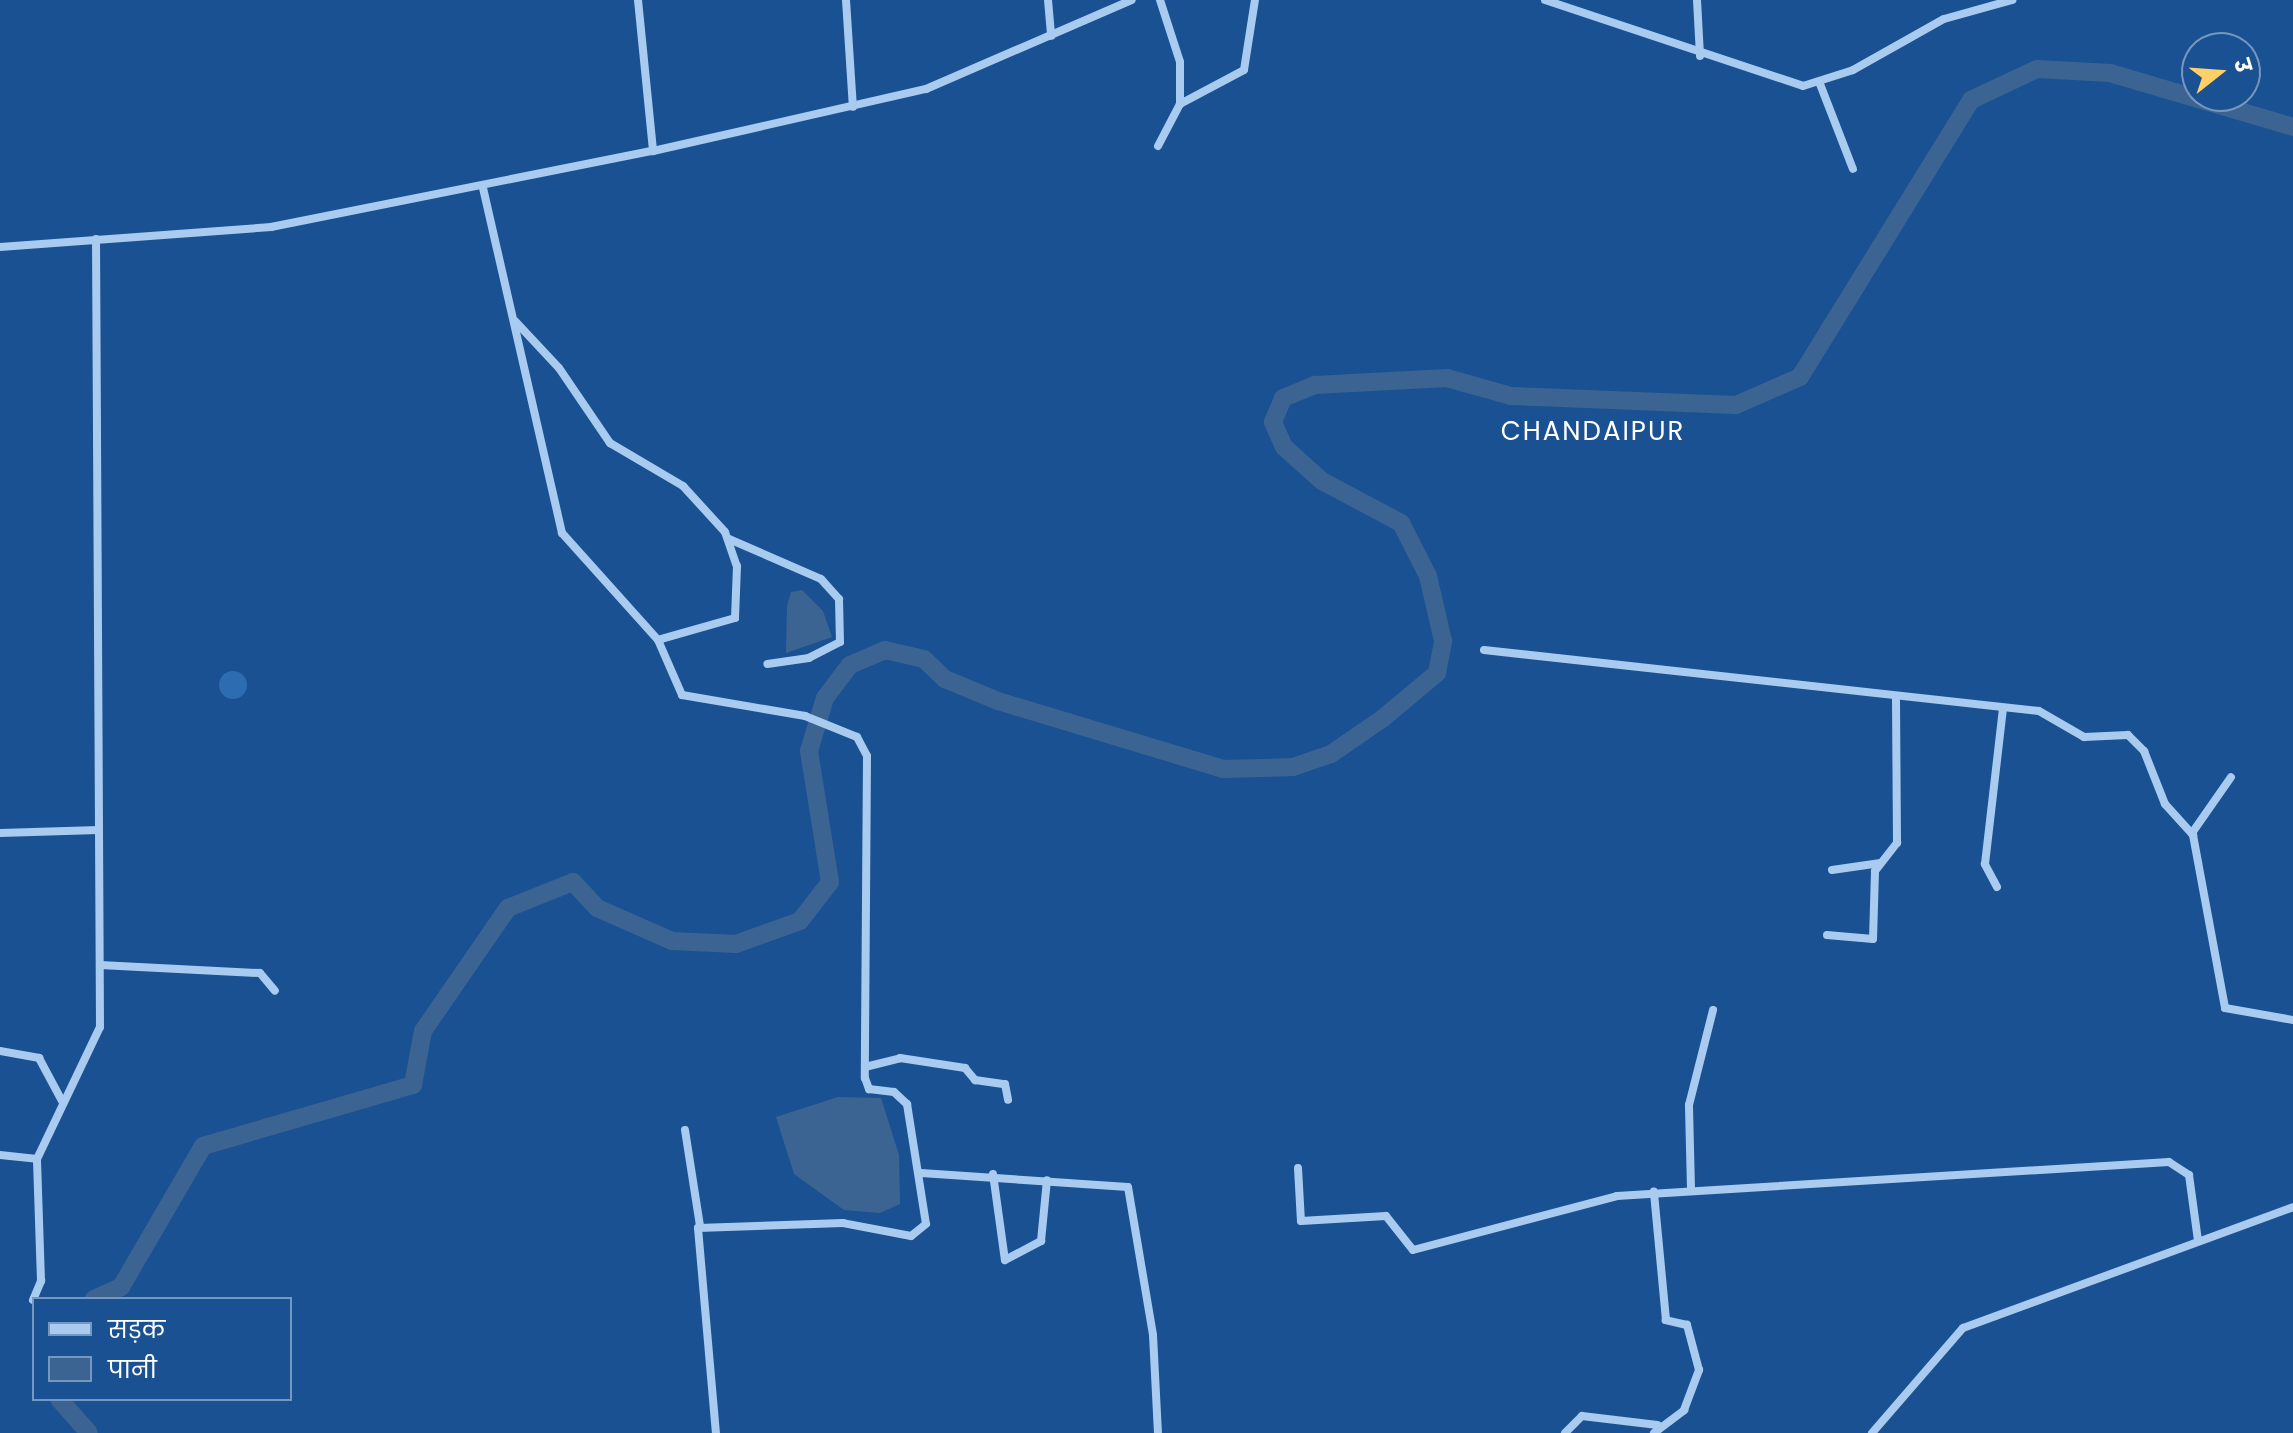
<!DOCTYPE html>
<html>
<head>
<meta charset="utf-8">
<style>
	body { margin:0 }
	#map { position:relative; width:2293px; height:1433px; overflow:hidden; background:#1a5192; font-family:Poppins,"Noto Sans Devanagari",sans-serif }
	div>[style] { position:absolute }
	.green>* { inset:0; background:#2d6cb0 }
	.round { border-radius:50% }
	.water>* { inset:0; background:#3c6493 }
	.river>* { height:18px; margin:-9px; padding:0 9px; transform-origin:9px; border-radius:9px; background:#3c6493 }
	.minor>* { height:8px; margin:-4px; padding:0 4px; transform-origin:4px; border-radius:4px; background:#a9cbef }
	span { translate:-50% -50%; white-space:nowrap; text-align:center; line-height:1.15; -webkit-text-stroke:8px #1a5192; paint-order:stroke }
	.quarter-label { font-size:26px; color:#fff; letter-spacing:2px }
	.legend { position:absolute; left:32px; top:1297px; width:260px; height:104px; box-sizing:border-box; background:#1a5192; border:2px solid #7697be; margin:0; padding:10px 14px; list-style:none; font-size:24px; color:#fff }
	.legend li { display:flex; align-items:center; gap:16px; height:40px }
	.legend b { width:40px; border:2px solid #7697be }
	.north { position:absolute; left:2181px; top:32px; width:80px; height:80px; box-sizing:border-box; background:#1a5192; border:2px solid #7697be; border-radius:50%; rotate:73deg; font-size:22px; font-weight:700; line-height:32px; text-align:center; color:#fff }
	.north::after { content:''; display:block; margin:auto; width:28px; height:36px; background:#ffcf68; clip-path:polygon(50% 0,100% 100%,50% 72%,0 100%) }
</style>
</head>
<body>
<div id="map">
	<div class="green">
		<div class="round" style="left:219px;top:671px;width:28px;height:28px"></div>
	</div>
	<div class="water">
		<div style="clip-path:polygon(802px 590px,823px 611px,832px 637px,786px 653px,787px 606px,791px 592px)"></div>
		<div style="clip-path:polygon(838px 1097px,881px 1098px,899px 1155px,900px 1204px,880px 1213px,844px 1210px,794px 1174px,776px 1117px)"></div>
	</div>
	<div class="river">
		<div style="left:94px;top:1299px;width:30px;rotate:-24deg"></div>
		<div style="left:121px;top:1287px;width:163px;rotate:-59.8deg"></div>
		<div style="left:203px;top:1146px;width:219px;rotate:-16.2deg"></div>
		<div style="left:413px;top:1085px;width:55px;rotate:-79.5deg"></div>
		<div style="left:423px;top:1031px;width:150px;rotate:-55.4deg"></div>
		<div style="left:508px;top:908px;width:70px;rotate:-21.8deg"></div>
		<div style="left:573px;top:882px;width:35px;rotate:47deg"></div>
		<div style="left:597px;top:908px;width:82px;rotate:23.7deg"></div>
		<div style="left:672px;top:941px;width:64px;rotate:2.7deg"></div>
		<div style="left:736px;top:944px;width:68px;rotate:-19.8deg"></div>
		<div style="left:800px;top:921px;width:49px;rotate:-52.4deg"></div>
		<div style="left:830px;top:882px;width:133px;rotate:-99.1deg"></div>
		<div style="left:809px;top:751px;width:55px;rotate:-73.2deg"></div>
		<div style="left:825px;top:698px;width:41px;rotate:-52.9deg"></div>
		<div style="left:850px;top:665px;width:38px;rotate:-23deg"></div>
		<div style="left:885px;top:650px;width:40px;rotate:13deg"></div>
		<div style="left:924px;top:659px;width:29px;rotate:44deg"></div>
		<div style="left:945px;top:679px;width:57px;rotate:22.5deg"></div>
		<div style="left:998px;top:701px;width:235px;rotate:16.8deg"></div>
		<div style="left:1223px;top:769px;width:70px;rotate:-1.6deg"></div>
		<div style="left:1293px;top:767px;width:40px;rotate:-18.9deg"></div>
		<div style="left:1331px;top:754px;width:62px;rotate:-34.5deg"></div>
		<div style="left:1382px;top:719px;width:72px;rotate:-39.9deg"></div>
		<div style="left:1437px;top:673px;width:33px;rotate:-79deg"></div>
		<div style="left:1443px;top:641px;width:67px;rotate:-103deg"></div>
		<div style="left:1428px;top:576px;width:59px;rotate:-117deg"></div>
		<div style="left:1401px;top:523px;width:89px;rotate:-152deg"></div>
		<div style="left:1322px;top:481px;width:51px;rotate:-138.2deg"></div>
		<div style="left:1284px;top:447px;width:27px;rotate:-114deg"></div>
		<div style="left:1273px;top:422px;width:26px;rotate:-67deg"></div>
		<div style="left:1283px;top:398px;width:35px;rotate:-22deg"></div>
		<div style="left:1315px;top:385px;width:132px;rotate:-3deg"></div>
		<div style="left:1447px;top:378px;width:66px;rotate:15.7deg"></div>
		<div style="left:1511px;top:396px;width:225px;rotate:2.3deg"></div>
		<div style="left:1736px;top:405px;width:70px;rotate:-23.6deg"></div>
		<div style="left:1800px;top:377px;width:326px;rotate:-58.3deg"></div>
		<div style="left:1971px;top:100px;width:73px;rotate:-25.2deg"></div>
		<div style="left:2037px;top:69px;width:73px;rotate:3.1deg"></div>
		<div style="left:2110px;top:73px;width:191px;rotate:16.4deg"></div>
		<div style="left:59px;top:1399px;width:45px;rotate:48.6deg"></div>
	</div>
	<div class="minor">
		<div style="left:638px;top:0;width:152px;rotate:84.3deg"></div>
		<div style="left:846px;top:0;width:107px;rotate:86.3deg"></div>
		<div style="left:1048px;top:0;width:36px;rotate:85deg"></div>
		<div style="left:1160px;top:0;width:65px;rotate:72.1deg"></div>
		<div style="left:1180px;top:62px;width:42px;rotate:90deg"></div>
		<div style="left:1545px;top:0;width:272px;rotate:18.4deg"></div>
		<div style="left:1803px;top:86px;width:52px;rotate:-17.7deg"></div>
		<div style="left:1853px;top:70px;width:104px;rotate:-29.3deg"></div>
		<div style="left:1944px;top:19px;width:71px;rotate:-15.6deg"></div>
		<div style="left:1697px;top:0;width:56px;rotate:86.9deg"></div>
		<div style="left:1820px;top:84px;width:91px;rotate:68.8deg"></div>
		<div style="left:1158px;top:146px;width:47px;rotate:-62.4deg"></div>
		<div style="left:1180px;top:104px;width:72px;rotate:-28deg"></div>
		<div style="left:1244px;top:70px;width:71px;rotate:-81.1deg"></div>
		<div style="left:483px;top:188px;width:354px;rotate:77.1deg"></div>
		<div style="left:562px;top:533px;width:144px;rotate:48.1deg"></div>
		<div style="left:658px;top:640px;width:60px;rotate:66.4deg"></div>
		<div style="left:682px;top:695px;width:125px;rotate:9.7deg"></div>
		<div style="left:805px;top:716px;width:56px;rotate:22deg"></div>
		<div style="left:857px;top:737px;width:21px;rotate:62deg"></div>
		<div style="left:867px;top:756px;width:322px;rotate:90.4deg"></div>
		<div style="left:865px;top:1078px;width:12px;rotate:70deg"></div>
		<div style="left:869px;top:1089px;width:25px;rotate:7deg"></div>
		<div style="left:894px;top:1092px;width:18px;rotate:43deg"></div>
		<div style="left:907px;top:1104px;width:121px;rotate:81deg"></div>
		<div style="left:926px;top:1224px;width:19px;rotate:141deg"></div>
		<div style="left:911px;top:1236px;width:69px;rotate:-169.2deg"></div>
		<div style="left:843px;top:1223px;width:145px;rotate:178deg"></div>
		<div style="left:698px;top:1228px;width:206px;rotate:85deg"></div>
		<div style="left:0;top:247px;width:272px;rotate:-4.2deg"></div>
		<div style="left:271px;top:227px;width:389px;rotate:-11.3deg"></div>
		<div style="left:653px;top:151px;width:280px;rotate:-12.8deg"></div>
		<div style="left:926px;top:89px;width:224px;rotate:-23.4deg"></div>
		<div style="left:515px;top:321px;width:64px;rotate:46.9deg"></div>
		<div style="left:559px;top:368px;width:91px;rotate:55.8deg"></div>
		<div style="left:610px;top:443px;width:85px;rotate:30.5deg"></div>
		<div style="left:683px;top:486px;width:62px;rotate:47.6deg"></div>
		<div style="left:725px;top:532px;width:36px;rotate:71deg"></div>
		<div style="left:737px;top:566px;width:52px;rotate:92.2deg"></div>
		<div style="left:735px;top:618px;width:80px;rotate:164.1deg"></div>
		<div style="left:729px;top:539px;width:100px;rotate:23.5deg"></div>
		<div style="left:821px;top:579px;width:27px;rotate:48deg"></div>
		<div style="left:839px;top:599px;width:43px;rotate:88.7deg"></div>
		<div style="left:840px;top:642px;width:35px;rotate:153deg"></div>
		<div style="left:809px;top:658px;width:42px;rotate:171.9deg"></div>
		<div style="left:1484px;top:650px;width:558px;rotate:6.27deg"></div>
		<div style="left:2039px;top:711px;width:52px;rotate:30deg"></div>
		<div style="left:2084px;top:737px;width:44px;rotate:-2.6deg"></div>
		<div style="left:2128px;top:735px;width:23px;rotate:45deg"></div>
		<div style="left:2144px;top:751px;width:57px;rotate:68.4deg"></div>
		<div style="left:2165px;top:804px;width:42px;rotate:47.9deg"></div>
		<div style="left:2193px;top:835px;width:176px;rotate:79.5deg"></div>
		<div style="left:2225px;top:1008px;width:69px;rotate:10deg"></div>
		<div style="left:0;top:833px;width:99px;rotate:-1.7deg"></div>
		<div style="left:2192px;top:833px;width:68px;rotate:-55.1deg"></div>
		<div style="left:1832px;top:870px;width:49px;rotate:-8.3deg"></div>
		<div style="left:1997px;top:887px;width:26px;rotate:-118deg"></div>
		<div style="left:1985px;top:864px;width:157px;rotate:-83.4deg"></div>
		<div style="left:1827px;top:935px;width:46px;rotate:5deg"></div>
		<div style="left:1873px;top:939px;width:68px;rotate:-88.3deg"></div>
		<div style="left:1875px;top:871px;width:36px;rotate:-52deg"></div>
		<div style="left:1897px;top:843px;width:146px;rotate:-90.4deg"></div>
		<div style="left:100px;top:965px;width:160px;rotate:2.9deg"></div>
		<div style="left:260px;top:973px;width:23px;rotate:50deg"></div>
		<div style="left:0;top:1051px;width:40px;rotate:10deg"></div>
		<div style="left:39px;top:1058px;width:49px;rotate:61.9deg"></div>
		<div style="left:865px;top:1067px;width:36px;rotate:-14deg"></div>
		<div style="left:900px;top:1058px;width:66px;rotate:8.7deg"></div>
		<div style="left:965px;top:1068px;width:16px;rotate:50deg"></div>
		<div style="left:975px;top:1080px;width:30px;rotate:8deg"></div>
		<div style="left:1005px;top:1084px;width:16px;rotate:79deg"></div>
		<div style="left:685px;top:1130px;width:97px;rotate:81.1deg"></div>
		<div style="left:0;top:1155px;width:37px;rotate:6deg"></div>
		<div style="left:1298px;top:1168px;width:53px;rotate:86.8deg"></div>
		<div style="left:1301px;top:1221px;width:85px;rotate:-3.4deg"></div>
		<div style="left:1386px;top:1216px;width:43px;rotate:51.5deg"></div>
		<div style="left:1413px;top:1250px;width:211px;rotate:-14.8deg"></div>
		<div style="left:1617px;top:1196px;width:553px;rotate:-3.52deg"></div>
		<div style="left:2169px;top:1162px;width:24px;rotate:33deg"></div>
		<div style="left:2189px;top:1175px;width:67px;rotate:82.2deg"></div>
		<div style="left:921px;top:1173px;width:207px;rotate:3.9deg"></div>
		<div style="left:1128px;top:1187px;width:150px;rotate:80.4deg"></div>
		<div style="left:1153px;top:1335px;width:98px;rotate:87.1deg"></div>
		<div style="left:993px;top:1174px;width:87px;rotate:82.1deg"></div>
		<div style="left:1005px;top:1260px;width:41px;rotate:-27.8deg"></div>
		<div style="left:1041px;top:1241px;width:61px;rotate:-84.4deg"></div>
		<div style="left:1691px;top:1189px;width:84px;rotate:-91.4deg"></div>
		<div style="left:1689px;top:1105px;width:98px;rotate:-75.8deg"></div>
		<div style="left:33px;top:1300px;width:21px;rotate:-67deg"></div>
		<div style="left:41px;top:1281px;width:122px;rotate:-91.9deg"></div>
		<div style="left:37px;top:1159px;width:146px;rotate:-64.5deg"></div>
		<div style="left:100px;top:1027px;width:788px;rotate:-90.29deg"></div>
		<div style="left:1565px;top:1433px;width:24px;rotate:-45deg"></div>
		<div style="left:1582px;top:1416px;width:76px;rotate:6.8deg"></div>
		<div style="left:1654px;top:1433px;width:38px;rotate:-37deg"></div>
		<div style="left:1684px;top:1410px;width:43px;rotate:-69.4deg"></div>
		<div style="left:1699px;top:1370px;width:47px;rotate:-104.9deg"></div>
		<div style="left:1687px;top:1325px;width:22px;rotate:-167deg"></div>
		<div style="left:1666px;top:1320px;width:129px;rotate:-95.4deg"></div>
		<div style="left:1872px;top:1433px;width:139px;rotate:-49.1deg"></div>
		<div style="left:1963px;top:1328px;width:351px;rotate:-20.1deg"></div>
	</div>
	<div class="quarter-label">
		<span style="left:1593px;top:432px">CHANDAIPUR</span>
	</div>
	<ul class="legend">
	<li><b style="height:10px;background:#a9cbef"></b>सड़क</li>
	<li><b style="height:22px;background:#3c6493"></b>पानी</li>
	</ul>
	<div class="north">उ</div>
</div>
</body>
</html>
